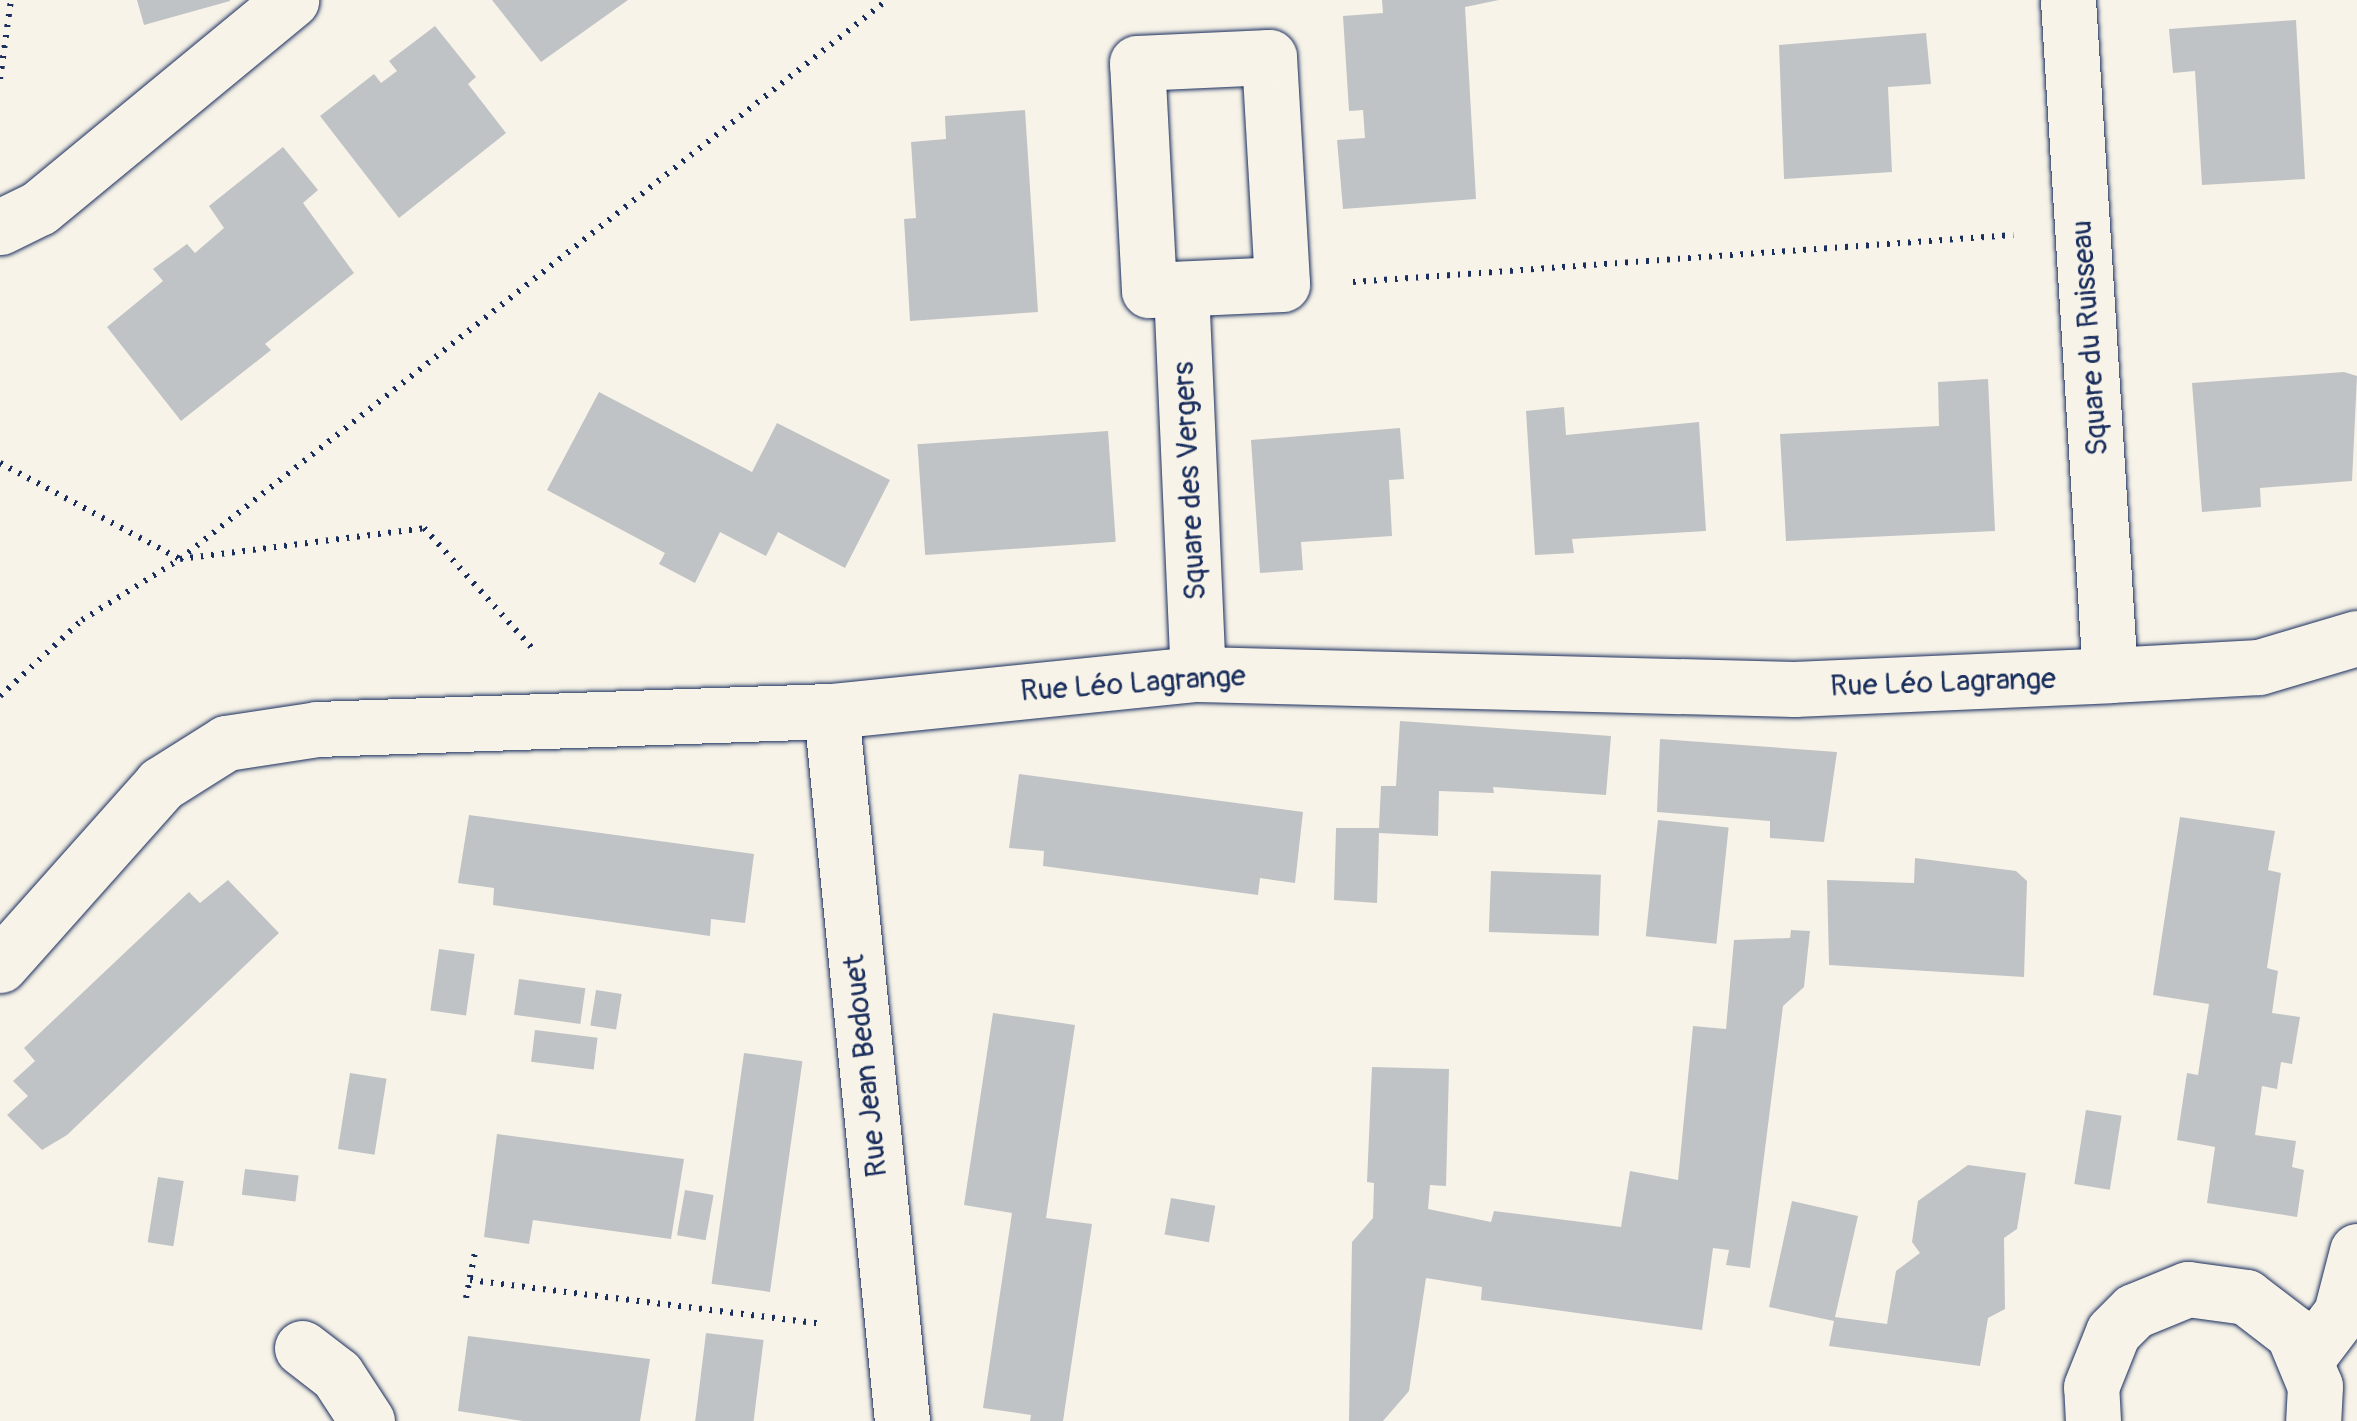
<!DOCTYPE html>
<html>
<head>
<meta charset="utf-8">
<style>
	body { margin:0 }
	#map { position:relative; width:2357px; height:1421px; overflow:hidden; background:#f7f3e8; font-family:Pangolin,sans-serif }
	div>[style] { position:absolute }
	.building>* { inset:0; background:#c0c3c5; transform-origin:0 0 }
	.path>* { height:6px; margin-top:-3px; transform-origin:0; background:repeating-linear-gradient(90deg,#1b2f5e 0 2.5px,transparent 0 10.5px) }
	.roads { filter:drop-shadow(0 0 2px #1b2f5e) drop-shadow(0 0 2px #1b2f5e) }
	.minor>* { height:55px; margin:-27.5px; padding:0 27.5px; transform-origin:27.5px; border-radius:27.5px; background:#f7f3e8 }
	span { translate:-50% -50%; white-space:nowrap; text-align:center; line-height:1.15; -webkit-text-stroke:8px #f7f3e8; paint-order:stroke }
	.street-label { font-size:30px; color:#1b2f5e }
</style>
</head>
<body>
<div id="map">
	<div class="building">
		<div style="clip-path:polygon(137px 0,230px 0,230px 1px,144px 25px)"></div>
		<div style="clip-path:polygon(492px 0,628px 0,541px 62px)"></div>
		<div style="clip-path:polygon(1382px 0,1499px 0,1465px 7px,1476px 199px,1343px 209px,1337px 140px,1365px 138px,1363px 110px,1349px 111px,1343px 16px,1383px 13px)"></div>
		<div style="clip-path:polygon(2296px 20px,2305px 179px,2202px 185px,2195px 71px,2173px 73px,2169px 29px)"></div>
		<div style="clip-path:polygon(435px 26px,476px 77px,468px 84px,506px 133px,399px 218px,320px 116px,374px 74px,381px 83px,397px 71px,389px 61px)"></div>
		<div style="clip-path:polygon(1926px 33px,1931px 84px,1888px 87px,1892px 172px,1784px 179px,1779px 45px)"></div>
		<div style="clip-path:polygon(1025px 110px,1038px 312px,910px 321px,904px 219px,916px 218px,911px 142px,946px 139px,945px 116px)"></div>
		<div style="clip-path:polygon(283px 147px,318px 190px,303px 203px,354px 273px,265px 344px,271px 350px,181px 421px,107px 327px,163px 281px,153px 269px,187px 244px,195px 253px,224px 228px,209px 206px)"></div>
		<div style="clip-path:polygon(2344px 372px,2357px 376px,2352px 481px,2260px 488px,2261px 507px,2202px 512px,2192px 383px)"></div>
		<div style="clip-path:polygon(1988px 379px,1995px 531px,1786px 541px,1780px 434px,1939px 426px,1938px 382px)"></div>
		<div style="clip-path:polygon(599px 392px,752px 472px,777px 423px,890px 480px,845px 568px,778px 532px,766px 556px,720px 532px,695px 583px,659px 564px,665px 553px,547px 490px)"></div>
		<div style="clip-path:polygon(1564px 407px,1566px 435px,1699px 422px,1706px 531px,1572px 539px,1574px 553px,1535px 555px,1526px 411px)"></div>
		<div style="clip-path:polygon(1400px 428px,1404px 479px,1389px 480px,1392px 536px,1301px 542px,1303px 570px,1260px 573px,1251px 440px)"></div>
		<div style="left:1108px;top:431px;width:111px;height:191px;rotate:86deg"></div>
		<div style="clip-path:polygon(1400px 721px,1611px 736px,1606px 795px,1493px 787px,1494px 793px,1439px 791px,1438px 836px,1379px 833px,1377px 903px,1334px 900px,1336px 828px,1379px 828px,1381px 786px,1396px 786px)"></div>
		<div style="clip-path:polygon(1660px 739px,1837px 752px,1824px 842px,1770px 838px,1770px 821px,1657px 812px)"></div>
		<div style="clip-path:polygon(1019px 774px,1303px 812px,1295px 883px,1260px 878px,1258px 895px,1043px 866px,1044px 851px,1009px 848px)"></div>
		<div style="clip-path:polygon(469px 815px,754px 854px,745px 923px,711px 919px,710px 936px,493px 905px,494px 888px,458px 883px)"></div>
		<div style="clip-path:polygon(2180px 817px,2275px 831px,2268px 870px,2281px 873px,2267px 968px,2278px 971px,2272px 1013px,2300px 1017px,2292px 1064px,2281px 1062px,2277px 1089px,2262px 1086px,2255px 1135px,2296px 1141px,2292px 1167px,2304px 1170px,2297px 1217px,2207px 1203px,2215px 1147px,2177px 1140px,2187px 1073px,2198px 1075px,2209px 1004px,2153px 995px)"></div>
		<div style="left:1658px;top:820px;width:71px;height:117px;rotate:6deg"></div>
		<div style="clip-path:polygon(1915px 858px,2016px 871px,2027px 881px,2024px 977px,1829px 965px,1827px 880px,1914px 883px)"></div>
		<div style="left:1491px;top:871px;width:110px;height:61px;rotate:2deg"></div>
		<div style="clip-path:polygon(228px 880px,279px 933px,67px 1135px,42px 1150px,7px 1115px,28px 1096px,13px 1081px,35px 1061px,24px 1048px,189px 892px,200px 903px)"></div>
		<div style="clip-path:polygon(1791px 930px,1810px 931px,1804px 987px,1783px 1006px,1750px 1268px,1726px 1265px,1729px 1250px,1713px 1248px,1702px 1330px,1481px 1300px,1482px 1287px,1426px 1278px,1409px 1391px,1383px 1421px,1349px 1421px,1352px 1242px,1373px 1218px,1374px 1183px,1367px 1182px,1372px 1067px,1449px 1069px,1446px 1186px,1430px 1185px,1428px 1209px,1491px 1222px,1494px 1211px,1621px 1227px,1630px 1171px,1678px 1180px,1693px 1026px,1726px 1029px,1734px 940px,1790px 938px)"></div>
		<div style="left:439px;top:949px;width:36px;height:62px;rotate:8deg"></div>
		<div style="left:519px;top:979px;width:67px;height:36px;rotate:8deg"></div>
		<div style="left:596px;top:990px;width:26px;height:36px;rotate:9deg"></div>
		<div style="clip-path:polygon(993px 1013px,1075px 1025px,1046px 1218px,1092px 1224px,1063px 1421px,1030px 1421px,1031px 1415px,983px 1408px,1012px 1213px,964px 1205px)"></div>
		<div style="left:535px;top:1030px;width:63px;height:32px;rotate:7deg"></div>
		<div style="left:744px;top:1053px;width:59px;height:233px;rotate:8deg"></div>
		<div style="left:350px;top:1073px;width:37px;height:77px;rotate:9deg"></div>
		<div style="left:2086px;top:1110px;width:36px;height:75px;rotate:9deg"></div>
		<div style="clip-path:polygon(497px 1134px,684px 1159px,671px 1239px,533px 1220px,529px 1244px,484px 1237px)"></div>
		<div style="clip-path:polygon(1968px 1165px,2026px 1173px,2017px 1229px,2004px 1238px,2005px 1309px,1988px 1318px,1980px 1366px,1829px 1346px,1834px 1321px,1769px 1307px,1792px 1201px,1858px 1216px,1835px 1317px,1887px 1324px,1896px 1271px,1920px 1253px,1912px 1242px,1918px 1201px)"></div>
		<div style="left:245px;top:1169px;width:54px;height:26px;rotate:7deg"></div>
		<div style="left:158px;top:1177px;width:26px;height:66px;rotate:9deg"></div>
		<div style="left:685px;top:1190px;width:29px;height:46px;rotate:10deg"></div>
		<div style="left:1171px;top:1198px;width:45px;height:37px;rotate:10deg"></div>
		<div style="left:706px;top:1333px;width:58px;height:89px;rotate:7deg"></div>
		<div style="clip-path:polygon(468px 1336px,650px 1359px,640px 1421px,523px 1421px,458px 1411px)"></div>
	</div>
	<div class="path">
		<div style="left:0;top:79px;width:80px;rotate:-82.1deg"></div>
		<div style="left:1353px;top:282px;width:662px;rotate:-4.07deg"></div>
		<div style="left:0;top:463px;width:204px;rotate:28.1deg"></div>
		<div style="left:180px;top:559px;width:246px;rotate:-7.2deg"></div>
		<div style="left:424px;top:528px;width:163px;rotate:48deg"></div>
		<div style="left:0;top:696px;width:112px;rotate:-42.8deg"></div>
		<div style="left:82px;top:620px;width:115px;rotate:-31.9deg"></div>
		<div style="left:180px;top:559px;width:901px;rotate:-38.33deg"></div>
		<div style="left:470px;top:1280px;width:354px;rotate:7.1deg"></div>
		<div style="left:466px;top:1298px;width:47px;rotate:-78.9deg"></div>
	</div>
	<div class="roads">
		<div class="minor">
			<div style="left:2068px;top:0;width:676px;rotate:86.44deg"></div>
			<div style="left:1269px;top:57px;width:227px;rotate:86.7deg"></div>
			<div style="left:1282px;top:284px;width:133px;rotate:177.4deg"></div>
			<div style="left:1149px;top:290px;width:227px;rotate:-93deg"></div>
			<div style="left:1137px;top:63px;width:132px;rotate:-2.6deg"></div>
			<div style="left:0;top:227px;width:43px;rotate:-26deg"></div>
			<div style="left:39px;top:208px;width:327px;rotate:-39.5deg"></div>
			<div style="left:1181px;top:289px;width:385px;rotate:87.5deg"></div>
			<div style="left:831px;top:711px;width:714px;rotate:84.29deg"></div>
			<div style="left:0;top:965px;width:242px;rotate:-48.3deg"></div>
			<div style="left:161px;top:784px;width:77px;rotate:-32.2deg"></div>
			<div style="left:226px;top:743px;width:92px;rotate:-8.7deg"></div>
			<div style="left:317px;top:729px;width:514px;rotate:-2.01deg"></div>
			<div style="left:831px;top:711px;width:369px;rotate:-5.8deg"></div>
			<div style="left:1198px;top:674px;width:596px;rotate:1.44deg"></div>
			<div style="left:1794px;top:689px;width:316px;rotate:-2.5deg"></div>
			<div style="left:2110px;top:675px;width:149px;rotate:-3.1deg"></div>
			<div style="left:2259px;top:667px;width:102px;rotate:-16.5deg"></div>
			<div style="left:302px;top:1348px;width:44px;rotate:37.6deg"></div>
			<div style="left:337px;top:1375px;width:55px;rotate:56.9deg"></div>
			<div style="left:2307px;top:1358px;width:56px;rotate:-52.9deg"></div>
			<div style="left:2341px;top:1313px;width:64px;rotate:-75.5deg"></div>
			<div style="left:2093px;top:1421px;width:34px;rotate:-93deg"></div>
			<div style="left:2091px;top:1387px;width:59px;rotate:-68.2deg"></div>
			<div style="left:2113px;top:1332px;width:30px;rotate:-45deg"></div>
			<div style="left:2134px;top:1311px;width:58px;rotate:-22.2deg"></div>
			<div style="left:2188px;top:1289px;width:59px;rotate:7.9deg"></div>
			<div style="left:2246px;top:1297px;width:59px;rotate:37.5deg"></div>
			<div style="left:2293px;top:1333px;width:57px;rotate:67.5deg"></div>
			<div style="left:2315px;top:1386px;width:35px;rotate:93deg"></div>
		</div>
	</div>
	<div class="street-label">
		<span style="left:2090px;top:338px;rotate:-94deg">Square du Ruisseau</span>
		<span style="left:1190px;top:481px;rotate:-93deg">Square des Vergers</span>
		<span style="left:1943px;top:683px;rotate:-2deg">Rue Léo Lagrange</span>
		<span style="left:1133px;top:684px;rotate:-4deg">Rue Léo Lagrange</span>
		<span style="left:866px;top:1066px;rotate:-96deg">Rue Jean Bedouet</span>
	</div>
</div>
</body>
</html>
